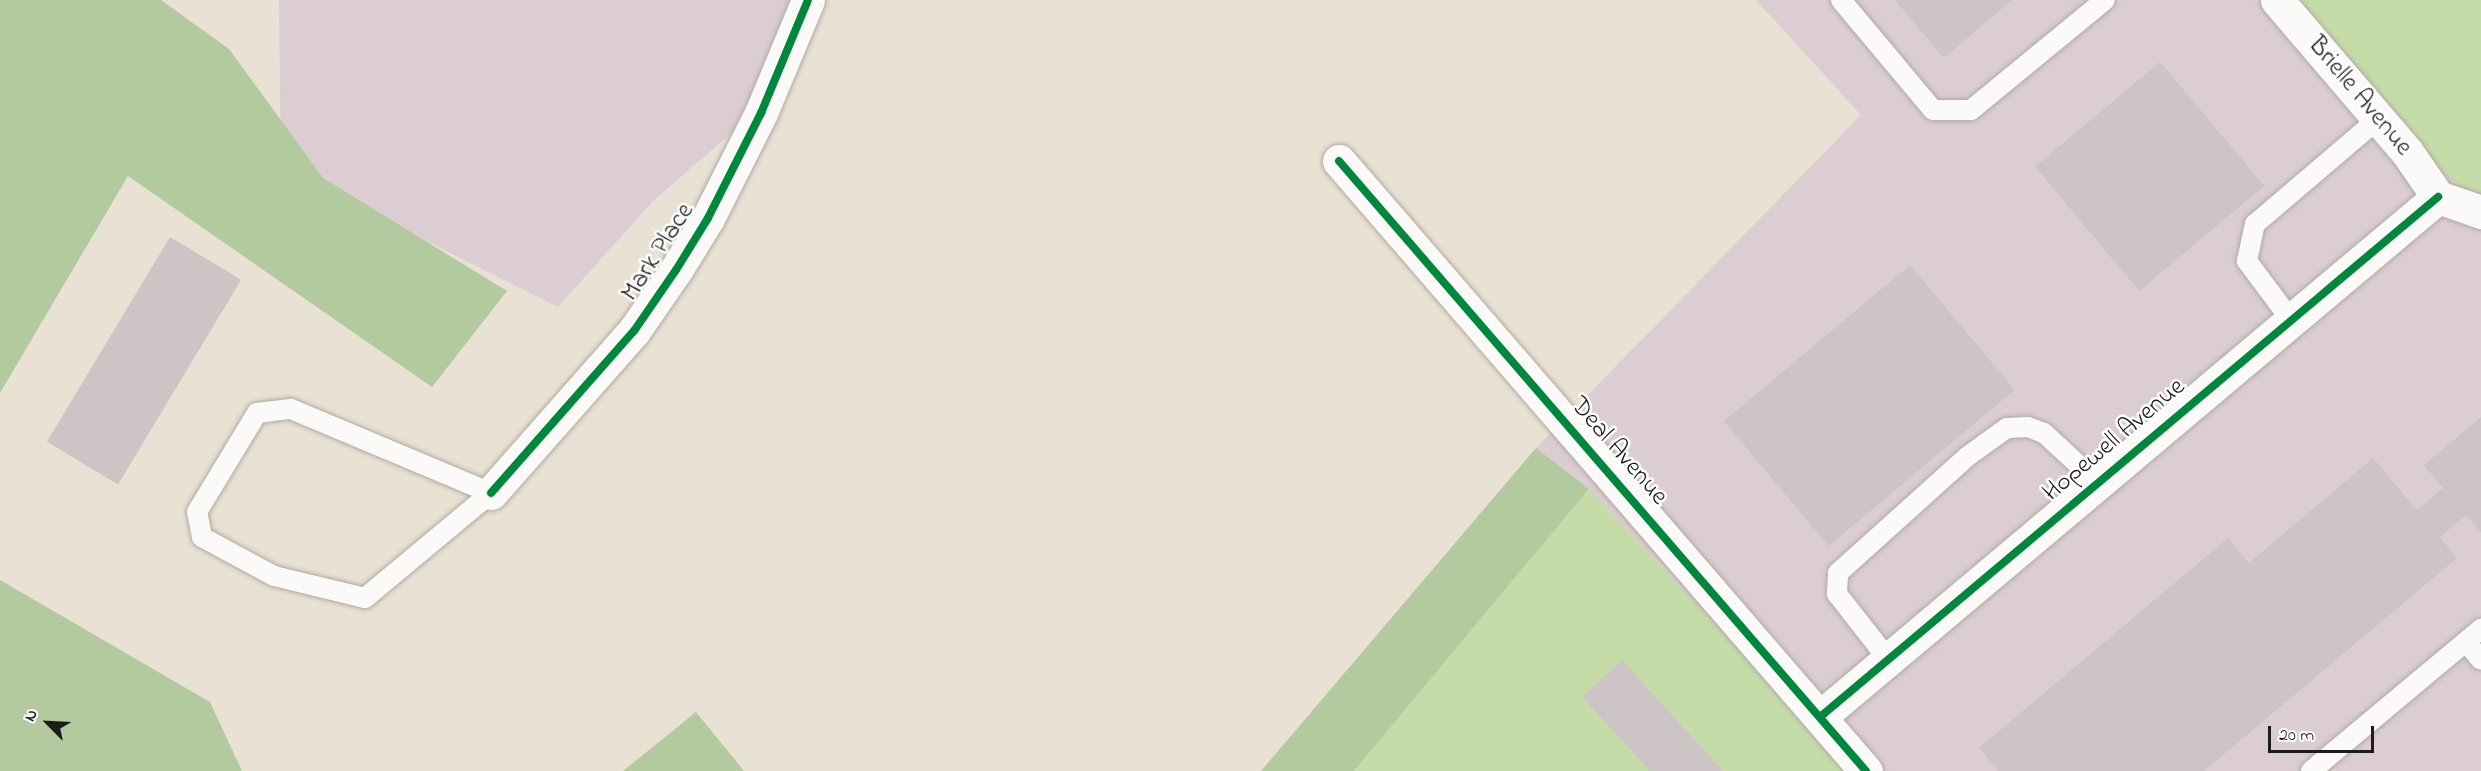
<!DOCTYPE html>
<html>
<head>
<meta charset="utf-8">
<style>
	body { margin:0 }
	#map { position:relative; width:2481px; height:771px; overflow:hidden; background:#e9e1d3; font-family:"Indie Flower",sans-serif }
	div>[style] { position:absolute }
	.industrial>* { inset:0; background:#dbcdd1 }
	.green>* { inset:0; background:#c5dca9 }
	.forest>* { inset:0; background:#b3ca9f }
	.building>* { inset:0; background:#cdc4c6; transform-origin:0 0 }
	.roads { filter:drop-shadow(0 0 2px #b0aba2) drop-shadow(0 0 2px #b0aba2) }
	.lane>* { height:20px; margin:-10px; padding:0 10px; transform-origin:10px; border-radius:10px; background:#fcfaf8 }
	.street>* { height:33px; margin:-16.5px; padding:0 16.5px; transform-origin:16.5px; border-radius:16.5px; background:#fcfaf8 }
	.cycleway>* { height:8px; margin:-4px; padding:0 4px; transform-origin:4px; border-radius:4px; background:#00873e }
	span { translate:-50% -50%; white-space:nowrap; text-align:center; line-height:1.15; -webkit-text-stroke:5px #fff; paint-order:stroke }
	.street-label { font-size:26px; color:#1c1c1c }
	.north { position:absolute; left:18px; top:693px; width:60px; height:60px; -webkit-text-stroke:4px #fff; paint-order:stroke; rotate:294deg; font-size:16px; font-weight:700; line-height:24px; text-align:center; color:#1c1c1c }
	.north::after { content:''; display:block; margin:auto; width:21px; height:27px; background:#1c1c1c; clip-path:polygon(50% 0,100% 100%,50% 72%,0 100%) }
	.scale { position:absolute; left:2268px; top:726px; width:106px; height:27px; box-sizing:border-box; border:3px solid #1c1c1c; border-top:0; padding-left:8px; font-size:18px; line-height:21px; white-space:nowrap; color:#1c1c1c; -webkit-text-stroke:4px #fff; paint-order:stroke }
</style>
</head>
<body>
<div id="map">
	<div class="industrial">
		<div style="clip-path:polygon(279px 0,809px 0,764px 105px,653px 201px,558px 307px,281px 168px)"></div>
		<div style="clip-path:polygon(1756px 0,2286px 0,2474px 202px,2481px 205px,2481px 771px,1851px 771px,1589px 489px,1536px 448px,1861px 115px)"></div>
	</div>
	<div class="green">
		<div style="clip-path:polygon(2286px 0,2481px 0,2481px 205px,2474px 203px)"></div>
		<div style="clip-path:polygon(1589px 489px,1851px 771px,1354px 771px)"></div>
	</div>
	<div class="forest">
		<div style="clip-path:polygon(0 0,161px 0,229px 49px,323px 178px,507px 291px,432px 387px,128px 176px,0 393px)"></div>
		<div style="clip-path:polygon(1536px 448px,1589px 489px,1354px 771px,1261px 771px)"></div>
		<div style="clip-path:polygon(0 580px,210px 702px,242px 771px,0 771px)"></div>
		<div style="clip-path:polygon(696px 712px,744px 771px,623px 771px)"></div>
	</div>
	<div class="building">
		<div style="clip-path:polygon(1895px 0,2012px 0,1944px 58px)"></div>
		<div style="left:2160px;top:62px;width:162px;height:163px;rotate:50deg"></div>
		<div style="left:170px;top:237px;width:83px;height:239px;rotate:31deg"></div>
		<div style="left:1910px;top:265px;width:163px;height:243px;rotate:50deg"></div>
		<div style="clip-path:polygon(2481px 417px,2481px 533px,2466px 515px,2440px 537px,2457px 558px,2204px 771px,1998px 771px,1979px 748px,2228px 538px,2249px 563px,2373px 458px,2417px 510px,2443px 488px,2424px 465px)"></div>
		<div style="clip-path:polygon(1622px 660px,1723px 771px,1650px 771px,1582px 697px)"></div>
	</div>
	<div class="roads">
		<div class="lane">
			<div style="left:1841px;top:0;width:143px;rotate:50.1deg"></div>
			<div style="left:1933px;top:110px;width:38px"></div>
			<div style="left:1971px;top:110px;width:173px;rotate:-39.4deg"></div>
			<div style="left:2291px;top:320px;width:74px;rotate:-126.7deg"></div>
			<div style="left:2247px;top:261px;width:38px;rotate:-78deg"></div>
			<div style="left:2255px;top:224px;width:162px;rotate:-40.5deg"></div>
			<div style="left:291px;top:409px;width:217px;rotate:22.8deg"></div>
			<div style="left:491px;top:493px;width:164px;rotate:140.2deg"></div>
			<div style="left:365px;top:598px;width:94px;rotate:-166.4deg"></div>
			<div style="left:274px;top:576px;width:82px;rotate:-151.6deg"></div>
			<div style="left:202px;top:537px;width:25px;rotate:-101deg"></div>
			<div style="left:197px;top:512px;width:116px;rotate:-58.8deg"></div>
			<div style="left:257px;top:413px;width:34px;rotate:-7deg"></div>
			<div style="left:2466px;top:642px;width:23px;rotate:50deg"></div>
			<div style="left:1888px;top:659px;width:83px;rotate:-128.1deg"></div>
			<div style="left:1837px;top:594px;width:21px;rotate:-87deg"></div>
			<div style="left:1838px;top:573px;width:175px;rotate:-42deg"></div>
			<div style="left:1968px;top:456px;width:48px;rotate:-35.7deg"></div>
			<div style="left:2007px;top:428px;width:21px;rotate:-3deg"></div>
			<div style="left:2028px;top:427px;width:17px;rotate:21deg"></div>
			<div style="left:2044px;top:433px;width:74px;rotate:42.8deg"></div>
			<div style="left:2311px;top:771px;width:222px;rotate:-39.9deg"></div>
		</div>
		<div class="street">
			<div style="left:2277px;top:0;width:200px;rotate:49.5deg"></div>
			<div style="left:2407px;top:152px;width:55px;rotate:55.4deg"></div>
			<div style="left:1339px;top:161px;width:806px;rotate:49.18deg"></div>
			<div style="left:2438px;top:197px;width:46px;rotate:19.2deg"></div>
			<div style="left:491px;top:493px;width:216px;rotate:-48.6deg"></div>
			<div style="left:634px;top:331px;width:74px;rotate:-55.5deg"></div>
			<div style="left:676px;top:270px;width:61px;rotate:-58.4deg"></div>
			<div style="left:708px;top:218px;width:118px;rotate:-63.2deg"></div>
			<div style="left:761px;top:113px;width:122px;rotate:-67.4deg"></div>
			<div style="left:1820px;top:717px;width:808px;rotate:-40.08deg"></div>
		</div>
	</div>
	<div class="cycleway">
		<div style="left:1339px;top:161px;width:806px;rotate:49.18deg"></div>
		<div style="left:491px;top:493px;width:216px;rotate:-48.6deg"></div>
		<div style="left:634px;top:331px;width:74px;rotate:-55.5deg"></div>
		<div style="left:676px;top:270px;width:61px;rotate:-58.4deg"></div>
		<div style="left:708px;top:218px;width:118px;rotate:-63.2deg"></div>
		<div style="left:761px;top:113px;width:122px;rotate:-67.4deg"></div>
		<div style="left:1820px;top:717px;width:808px;rotate:-40.08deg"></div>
	</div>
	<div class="street-label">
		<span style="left:2359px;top:97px;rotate:50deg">Brielle Avenue</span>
		<span style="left:659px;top:253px;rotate:-57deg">Mark Place</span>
		<span style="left:2115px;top:441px;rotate:-40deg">Hopewell Avenue</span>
		<span style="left:1618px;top:452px;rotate:49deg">Deal Avenue</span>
	</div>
	<div class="north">N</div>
	<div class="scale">20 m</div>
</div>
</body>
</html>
